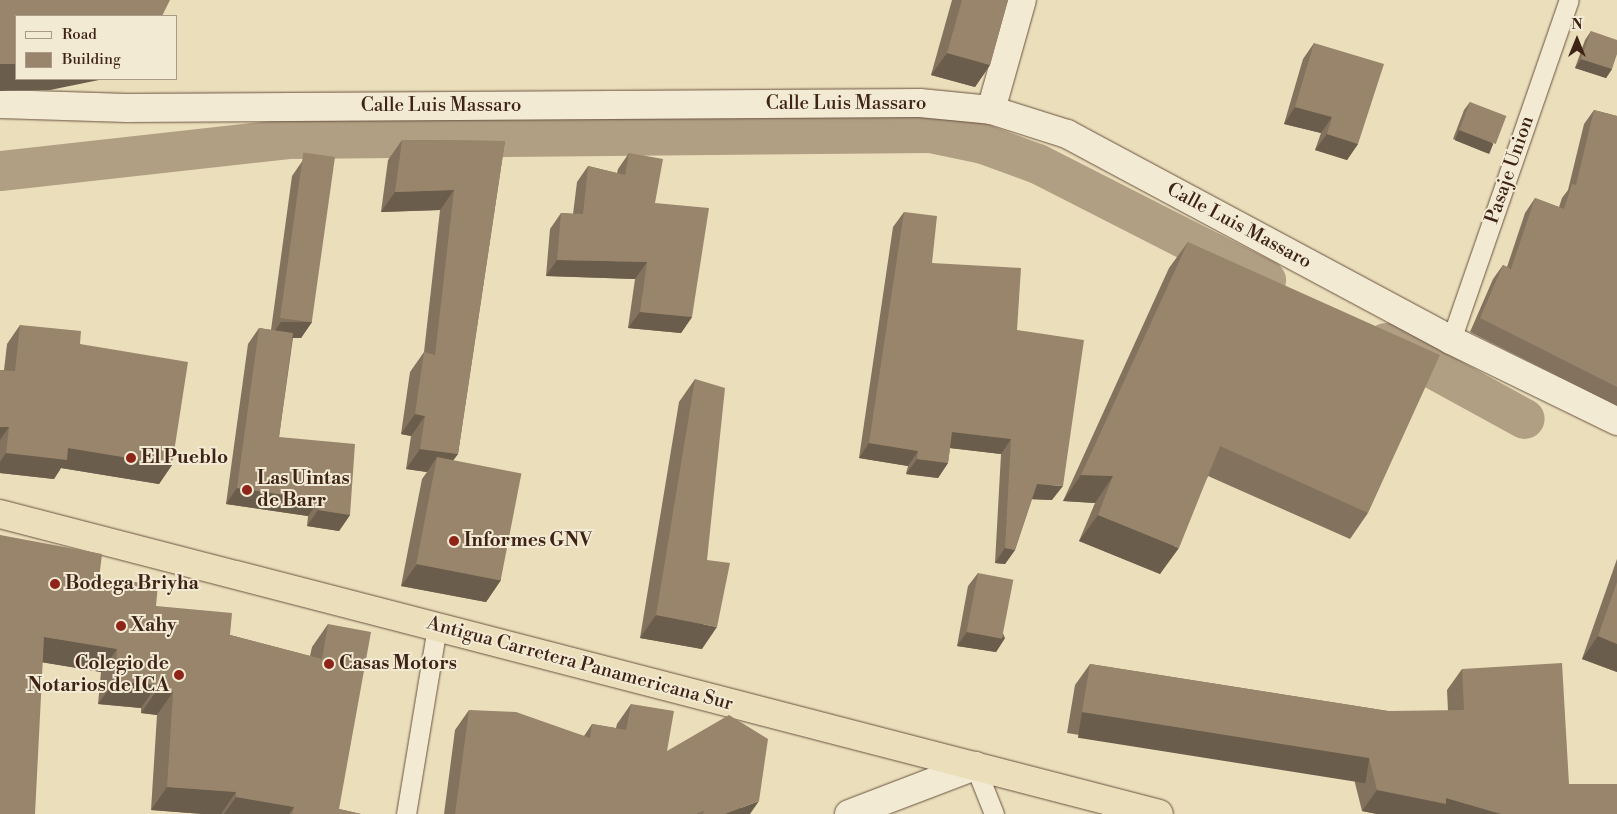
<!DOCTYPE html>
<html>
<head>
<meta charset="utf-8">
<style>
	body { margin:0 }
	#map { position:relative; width:1617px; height:814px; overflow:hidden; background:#ebdfbb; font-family:"Libre Bodoni",serif }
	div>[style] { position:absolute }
	.canal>* { height:40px; margin:-20px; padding:0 20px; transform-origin:20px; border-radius:20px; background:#b19f83 }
	.roads { filter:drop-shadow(0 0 1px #6a5240) drop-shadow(0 0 1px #6a5240) }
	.service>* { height:19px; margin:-9.5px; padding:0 9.5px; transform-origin:9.5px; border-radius:9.5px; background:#f2ead3 }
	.minor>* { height:28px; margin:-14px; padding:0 14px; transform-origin:14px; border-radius:14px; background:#f2ead3 }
	.trunk>* { height:28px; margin:-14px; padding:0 14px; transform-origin:14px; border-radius:14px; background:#ebdfbb }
	.wall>* { inset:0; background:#83725d }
	.shaded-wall>* { inset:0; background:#6a5d4c; transform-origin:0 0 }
	.building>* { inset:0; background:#98856c; transform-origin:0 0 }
	.dots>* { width:14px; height:14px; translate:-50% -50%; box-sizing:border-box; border:2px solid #f2ead3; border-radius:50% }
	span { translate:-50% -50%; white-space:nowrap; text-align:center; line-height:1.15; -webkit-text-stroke:4px #f2ead3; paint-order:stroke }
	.street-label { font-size:19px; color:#3f2317 }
	.poi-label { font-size:19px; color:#3f2317; font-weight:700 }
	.left { translate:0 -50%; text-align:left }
	.right { translate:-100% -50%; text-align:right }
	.legend { position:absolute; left:15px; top:15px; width:162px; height:65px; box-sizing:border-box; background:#f2ead3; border:1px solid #aa9a88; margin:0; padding:6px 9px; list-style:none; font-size:15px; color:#3f2317 }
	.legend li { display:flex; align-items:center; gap:10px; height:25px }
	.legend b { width:25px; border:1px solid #aa9a88 }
	.north { position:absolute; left:1552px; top:15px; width:50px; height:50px; -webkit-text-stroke:4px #f2ead3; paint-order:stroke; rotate:0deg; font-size:14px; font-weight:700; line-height:20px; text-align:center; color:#3f2317 }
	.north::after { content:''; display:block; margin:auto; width:18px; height:22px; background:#3f2317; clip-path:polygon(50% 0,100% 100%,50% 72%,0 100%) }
</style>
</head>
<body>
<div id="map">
	<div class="canal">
		<div style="left:0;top:171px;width:290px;rotate:-6.3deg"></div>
		<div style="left:288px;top:139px;width:642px;rotate:-0.54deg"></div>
		<div style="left:930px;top:133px;width:54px;rotate:11.7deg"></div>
		<div style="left:983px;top:144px;width:59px;rotate:20deg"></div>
		<div style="left:1038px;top:164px;width:256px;rotate:27deg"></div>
		<div style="left:1386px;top:343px;width:158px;rotate:28.7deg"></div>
	</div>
	<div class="roads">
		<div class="service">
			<div style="left:1451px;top:340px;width:360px;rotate:-70.9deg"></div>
			<div style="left:975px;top:766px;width:52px;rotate:68.4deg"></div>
			<div style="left:406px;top:814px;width:190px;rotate:-80.6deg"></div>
		</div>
		<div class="minor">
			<div style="left:0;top:104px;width:127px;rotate:1.8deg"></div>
			<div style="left:127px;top:108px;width:793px;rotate:-0.36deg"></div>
			<div style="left:920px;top:103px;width:71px;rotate:5.6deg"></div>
			<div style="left:991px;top:110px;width:80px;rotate:17.5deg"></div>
			<div style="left:1067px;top:134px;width:436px;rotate:28.2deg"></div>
			<div style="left:1451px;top:340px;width:185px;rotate:26deg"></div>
			<div style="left:991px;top:110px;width:114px;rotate:-74.3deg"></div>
			<div style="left:849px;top:814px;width:135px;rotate:-20.9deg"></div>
		</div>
		<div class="trunk">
			<div style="left:0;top:514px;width:1197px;rotate:14.51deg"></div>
		</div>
	</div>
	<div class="wall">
		<div style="clip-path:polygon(952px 0,1008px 0,990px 65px,975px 87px,931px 75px)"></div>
		<div style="clip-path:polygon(1591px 31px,1612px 69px,1606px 78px,1575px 68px,1585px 40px)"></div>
		<div style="clip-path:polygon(1314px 43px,1358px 144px,1347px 160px,1315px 150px,1321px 133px,1284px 124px,1303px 59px)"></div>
		<div style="clip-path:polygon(1470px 102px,1493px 144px,1487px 153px,1453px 139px,1464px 110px)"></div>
		<div style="clip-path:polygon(1594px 110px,1617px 116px,1617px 406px,1470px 332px,1493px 279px,1503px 265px,1507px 267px,1525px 213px,1535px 198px,1559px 207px,1562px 198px,1568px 190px,1584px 124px)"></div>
		<div style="clip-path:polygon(402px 140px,505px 141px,458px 454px,453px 460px,501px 580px,486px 602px,401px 586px,422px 479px,427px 472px,406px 469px,411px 436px,401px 434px,410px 372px,424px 352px,440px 210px,381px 212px,388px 160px)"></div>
		<div style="clip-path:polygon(629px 153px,655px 203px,692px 317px,681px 333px,628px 328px,635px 279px,546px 276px,550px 229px,561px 213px,573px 214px,577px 182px,588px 166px,617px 173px,618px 169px)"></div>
		<div style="clip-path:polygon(303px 160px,312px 322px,301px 338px,293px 338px,279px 437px,350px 515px,339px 531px,307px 526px,308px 516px,226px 504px,248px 344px,259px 328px,271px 330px,292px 176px)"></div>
		<div style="clip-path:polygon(904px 212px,932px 263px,1017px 330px,1052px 500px,1032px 499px,1015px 550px,1005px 564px,995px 563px,1001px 454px,950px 448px,948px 463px,938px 478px,906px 474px,908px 466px,859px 458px,893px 227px)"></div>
		<div style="clip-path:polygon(1188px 242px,1368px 513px,1350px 539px,1208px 476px,1160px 574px,1079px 541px,1095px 503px,1063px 501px,1169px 268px)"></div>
		<div style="clip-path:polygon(20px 325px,80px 344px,172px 465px,159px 484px,61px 468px,54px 479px,0 473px,0 370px,4px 370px,7px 344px)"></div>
		<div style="clip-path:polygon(695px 379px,707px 560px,702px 649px,640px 638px,679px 402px)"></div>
		<div style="clip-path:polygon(0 535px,99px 579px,156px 606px,230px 635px,310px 656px,312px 647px,328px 624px,339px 809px,361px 814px,203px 814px,151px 810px,157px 715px,141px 713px,141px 708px,98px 704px,101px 672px,42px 662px)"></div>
		<div style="clip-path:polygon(1617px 559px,1617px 672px,1582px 659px)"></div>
		<div style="clip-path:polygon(978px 573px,1005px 638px,996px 652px,957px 646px,968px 586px)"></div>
		<div style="clip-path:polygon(1090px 664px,1388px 711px,1448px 711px,1447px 690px,1462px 669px,1569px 784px,1617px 814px,1377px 814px,1362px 811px,1354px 779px,1067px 733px,1075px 685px)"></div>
		<div style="clip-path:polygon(631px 704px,667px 751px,750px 814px,444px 814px,455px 730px,469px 710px,584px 736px,592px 724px,616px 728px,617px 724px)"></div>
	</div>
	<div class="shaded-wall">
		<div style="clip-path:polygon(947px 53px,990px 65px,975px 87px,931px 75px)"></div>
		<div style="clip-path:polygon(1581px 59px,1612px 69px,1606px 78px,1575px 68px)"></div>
		<div style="clip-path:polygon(0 64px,16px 64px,16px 79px,102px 79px,99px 80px,50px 90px,0 91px)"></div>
		<div style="clip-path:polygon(1295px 107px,1332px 117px,1321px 133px,1284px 124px)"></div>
		<div style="left:1459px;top:130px;width:37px;height:11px;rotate:22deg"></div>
		<div style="clip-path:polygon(1327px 134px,1358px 144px,1347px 160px,1315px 150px)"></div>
		<div style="clip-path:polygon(454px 190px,440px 210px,381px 212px,395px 192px)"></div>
		<div style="clip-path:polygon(557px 260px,647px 262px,635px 279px,546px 276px)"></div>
		<div style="clip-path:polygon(640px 312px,692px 317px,681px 333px,628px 328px)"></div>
		<div style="clip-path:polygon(281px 322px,312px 322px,301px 338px,270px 338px)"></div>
		<div style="clip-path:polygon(415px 414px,425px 416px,411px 436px,401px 434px)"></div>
		<div style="clip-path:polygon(0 427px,9px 427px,0 440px)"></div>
		<div style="clip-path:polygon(952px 432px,1011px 439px,1001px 454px,941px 447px)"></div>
		<div style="clip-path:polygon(869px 443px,918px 451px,908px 466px,859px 458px)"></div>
		<div style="clip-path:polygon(68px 448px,172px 465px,159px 484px,61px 468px,54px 479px,0 473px,0 462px,6px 453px)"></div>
		<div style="clip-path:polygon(420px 449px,458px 454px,443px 474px,437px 457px,427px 472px,406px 469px)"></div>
		<div style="clip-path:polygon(917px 459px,948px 463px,938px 478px,906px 474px)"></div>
		<div style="clip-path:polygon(1081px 475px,1113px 476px,1095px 503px,1063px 501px)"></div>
		<div style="clip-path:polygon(1037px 484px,1063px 486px,1052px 500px,1026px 499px)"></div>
		<div style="clip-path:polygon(237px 488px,319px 500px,308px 516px,226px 504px)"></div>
		<div style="clip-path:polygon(318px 510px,350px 515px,339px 531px,307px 526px)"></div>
		<div style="clip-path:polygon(1098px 515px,1179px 548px,1160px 574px,1079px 541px)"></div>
		<div style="clip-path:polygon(1005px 548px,1015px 550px,1005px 564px,995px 563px)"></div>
		<div style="clip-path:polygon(417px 564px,501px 580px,486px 602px,401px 586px)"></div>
		<div style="clip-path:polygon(656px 615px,717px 627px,702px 649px,640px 638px)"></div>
		<div style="clip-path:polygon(967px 632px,1005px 638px,996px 652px,957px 646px)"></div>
		<div style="clip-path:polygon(1598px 636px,1617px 644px,1617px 672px,1582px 659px)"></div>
		<div style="clip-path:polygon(44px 637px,117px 649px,101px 672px,28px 660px)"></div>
		<div style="clip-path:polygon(115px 681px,157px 685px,141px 708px,98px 704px)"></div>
		<div style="clip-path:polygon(157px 690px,173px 692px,157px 715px,141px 713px)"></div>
		<div style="left:1082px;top:712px;width:291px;height:26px;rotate:9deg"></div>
		<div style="clip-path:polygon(167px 787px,236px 792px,221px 814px,203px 814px,151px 810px)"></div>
		<div style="clip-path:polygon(1377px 790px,1446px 798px,1501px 814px,1377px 814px,1362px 811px)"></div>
		<div style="clip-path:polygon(236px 797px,294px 807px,289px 814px,224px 814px)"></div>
		<div style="clip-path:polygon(759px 801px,750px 814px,725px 814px)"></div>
	</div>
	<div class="building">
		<div style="clip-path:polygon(0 0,170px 0,162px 16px,16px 16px,16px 64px,0 64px)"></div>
		<div style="clip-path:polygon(962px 0,1008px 0,990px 65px,947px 53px)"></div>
		<div style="clip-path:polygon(1591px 31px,1617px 40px,1617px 54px,1612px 69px,1581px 59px)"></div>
		<div style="clip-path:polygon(1314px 43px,1384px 64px,1358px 144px,1327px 134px,1332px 117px,1295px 107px)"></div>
		<div style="left:1470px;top:102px;width:39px;height:30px;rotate:21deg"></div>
		<div style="clip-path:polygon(1594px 110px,1617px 116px,1617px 387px,1480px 318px,1503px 265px,1511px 269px,1535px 198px,1564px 209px,1572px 184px,1576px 185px)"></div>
		<div style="clip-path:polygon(402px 140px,505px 141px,458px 454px,420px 449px,425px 416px,415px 414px,424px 352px,435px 355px,454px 190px,395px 192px)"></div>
		<div style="clip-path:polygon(629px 153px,663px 159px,655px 203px,709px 208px,692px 317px,640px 312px,647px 262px,557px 260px,561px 213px,583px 214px,588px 166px,625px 175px)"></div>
		<div style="left:335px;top:157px;width:167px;height:32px;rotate:98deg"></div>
		<div style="clip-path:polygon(904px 212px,937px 216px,932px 263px,1021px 268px,1017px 330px,1084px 340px,1063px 486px,1037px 484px,1015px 550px,1005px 548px,1011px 439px,952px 432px,948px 463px,917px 459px,918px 451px,869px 443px)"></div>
		<div style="clip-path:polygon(1188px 242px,1440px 355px,1368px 513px,1220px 446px,1179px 548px,1098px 515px,1113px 476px,1081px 475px)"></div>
		<div style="clip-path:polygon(20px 325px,81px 331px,80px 344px,188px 362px,172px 465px,68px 448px,67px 460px,6px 453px,9px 427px,0 427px,0 370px,15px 371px)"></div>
		<div style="clip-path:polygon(259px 328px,293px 333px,279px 437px,355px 444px,350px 515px,318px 510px,319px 500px,237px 488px)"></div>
		<div style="clip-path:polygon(695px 379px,725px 388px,707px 560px,730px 563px,717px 627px,656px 615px)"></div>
		<div style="left:437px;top:457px;width:86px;height:109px;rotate:11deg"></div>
		<div style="clip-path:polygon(0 535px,102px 554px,99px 579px,158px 584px,156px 606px,232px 613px,230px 635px,322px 659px,328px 624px,371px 632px,339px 809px,361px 814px,292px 814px,294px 807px,236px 797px,236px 792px,167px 787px,173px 692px,157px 690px,157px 685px,115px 681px,117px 649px,44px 637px,35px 814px,0 814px)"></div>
		<div style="left:978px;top:573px;width:36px;height:60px;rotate:11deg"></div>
		<div style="clip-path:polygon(1617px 582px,1617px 644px,1598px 636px)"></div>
		<div style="clip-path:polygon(1562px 663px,1569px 784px,1617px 784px,1617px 814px,1501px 814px,1446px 798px,1446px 804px,1377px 790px,1369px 758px,1082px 712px,1090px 664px,1388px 711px,1464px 710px,1462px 669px)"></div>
		<div style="clip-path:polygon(631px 704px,674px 711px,667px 751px,729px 715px,768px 739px,759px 801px,725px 814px,703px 814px,704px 811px,696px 814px,455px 814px,469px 710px,516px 712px,590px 738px,592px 724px,626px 730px)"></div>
	</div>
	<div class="dots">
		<div style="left:131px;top:458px;background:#8f2418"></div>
		<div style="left:247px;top:490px;background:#8f2418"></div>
		<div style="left:454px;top:541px;background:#8f2418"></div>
		<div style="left:55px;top:584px;background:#8f2418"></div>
		<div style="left:121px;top:626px;background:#8f2418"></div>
		<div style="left:329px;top:664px;background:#8f2418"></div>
		<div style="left:179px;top:675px;background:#8f2418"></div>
	</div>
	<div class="street-label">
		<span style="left:846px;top:104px">Calle Luis Massaro</span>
		<span style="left:441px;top:106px">Calle Luis Massaro</span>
		<span style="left:1510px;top:170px;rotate:-71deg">Pasaje Union</span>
		<span style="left:1239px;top:226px;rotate:28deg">Calle Luis Massaro</span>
		<span style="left:580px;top:664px;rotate:15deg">Antigua Carretera Panamericana Sur</span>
	</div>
	<div class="poi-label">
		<span class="left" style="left:141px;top:458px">El Pueblo</span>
		<span class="left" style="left:257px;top:490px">Las Uintas<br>de Barr</span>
		<span class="left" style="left:464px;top:541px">Informes GNV</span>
		<span class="left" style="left:65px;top:584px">Bodega Briyha</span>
		<span class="left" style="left:131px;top:626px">Xahy</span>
		<span class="right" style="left:169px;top:675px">Colegio de<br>Notarios de ICA</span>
		<span class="left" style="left:339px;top:664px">Casas Motors</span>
	</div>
	<ul class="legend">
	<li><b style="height:6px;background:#f2ead3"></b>Road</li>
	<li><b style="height:14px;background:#98856c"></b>Building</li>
	</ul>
	<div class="north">N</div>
</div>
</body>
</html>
